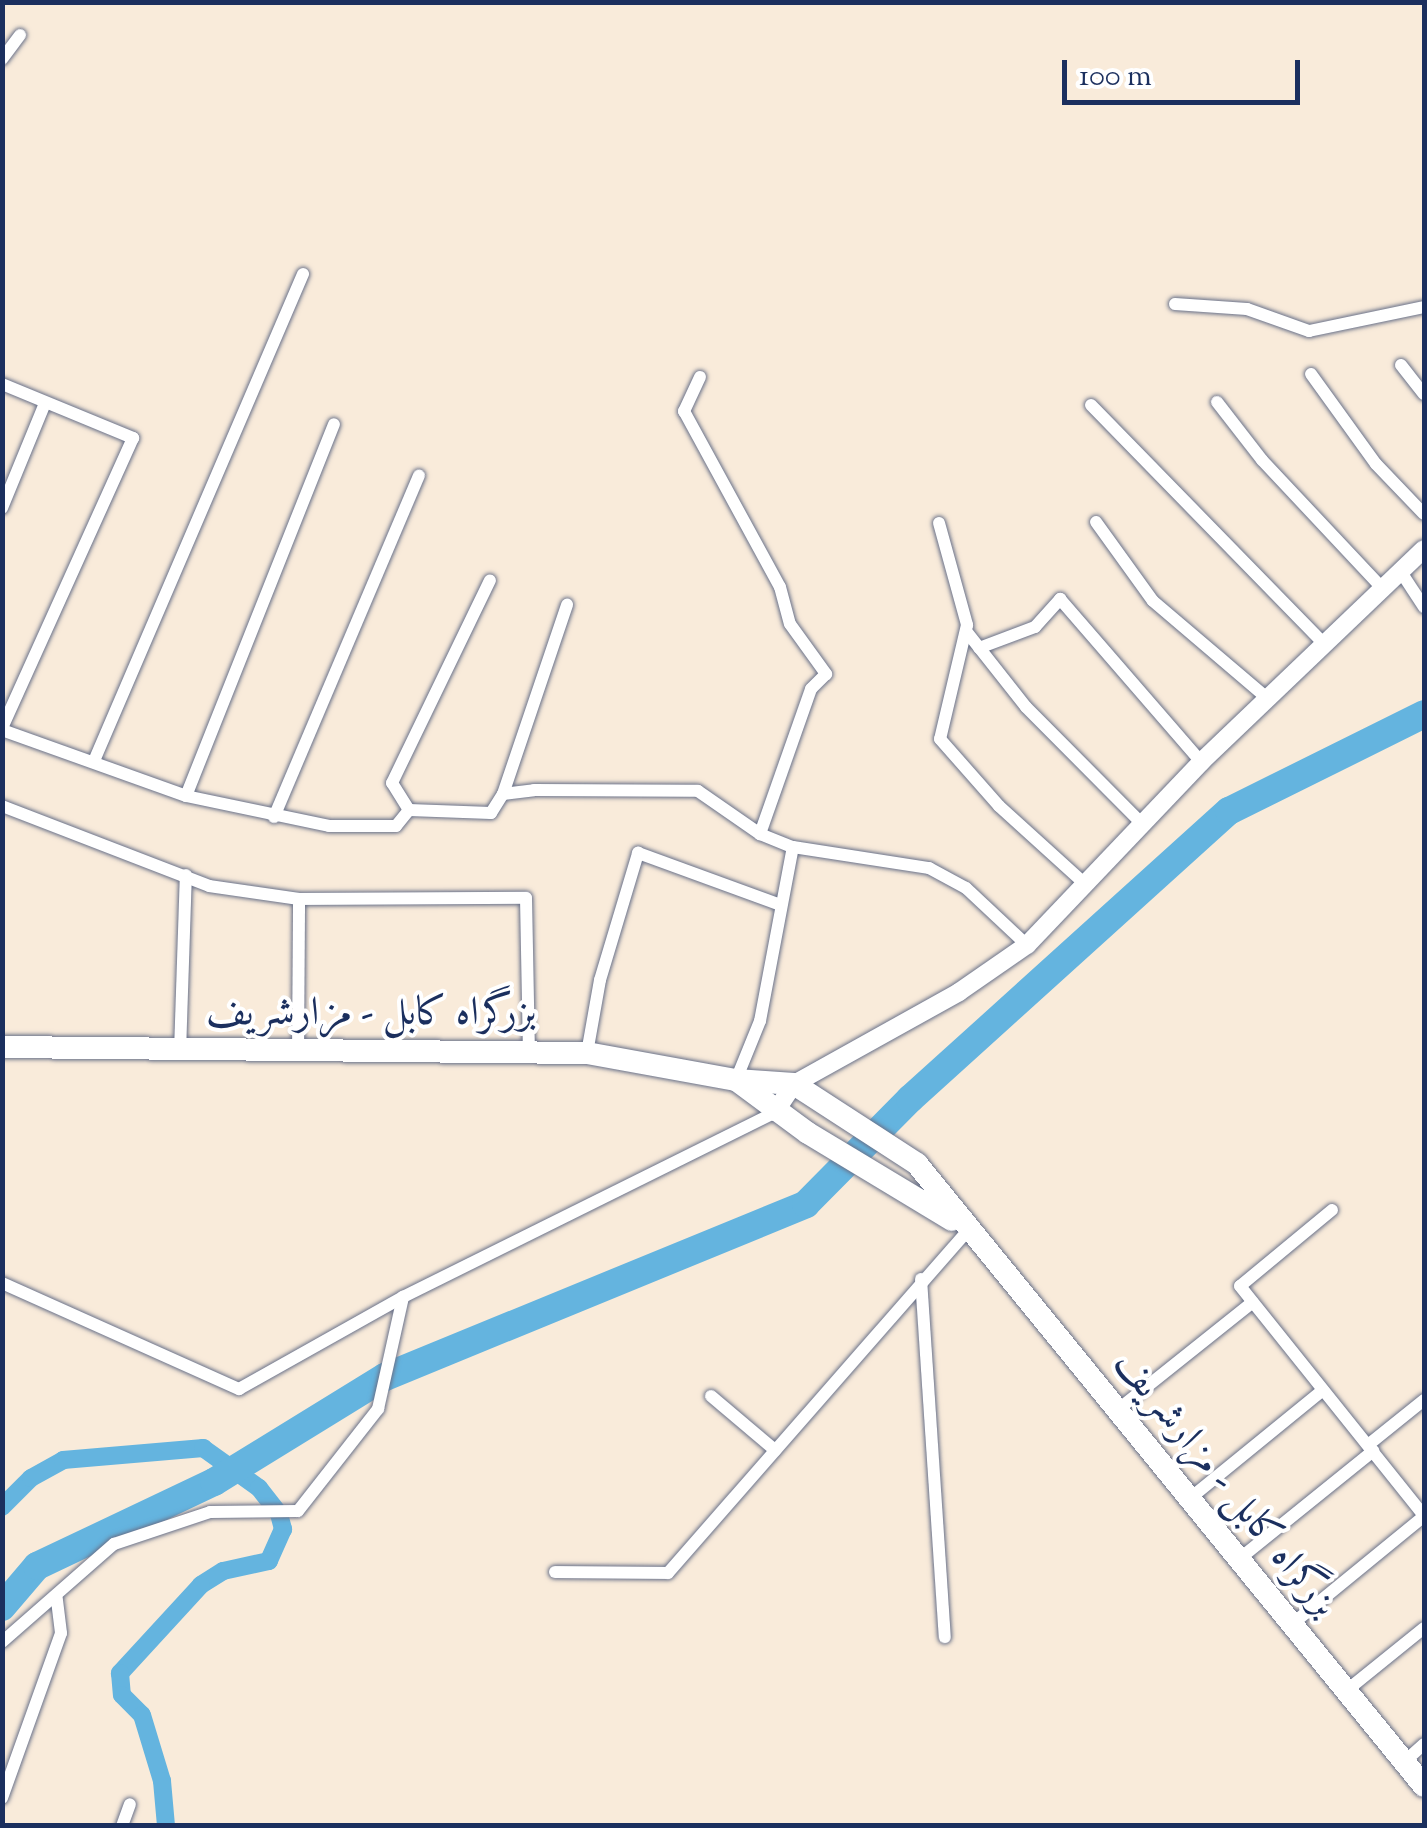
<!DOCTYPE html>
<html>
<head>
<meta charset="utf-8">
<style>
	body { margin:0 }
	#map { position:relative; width:1427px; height:1828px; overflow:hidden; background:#f9ebda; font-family:"Sorts Mill Goudy",Amiri,serif }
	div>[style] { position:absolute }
	.canal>* { height:18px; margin:-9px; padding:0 9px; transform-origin:9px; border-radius:9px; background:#64b4df }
	.river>* { height:28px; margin:-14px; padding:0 14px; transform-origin:14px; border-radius:14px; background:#64b4df }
	.roads { filter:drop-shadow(0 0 2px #697189) drop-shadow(0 0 2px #697189) }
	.street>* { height:12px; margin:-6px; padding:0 6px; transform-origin:6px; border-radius:6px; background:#fff }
	.secondary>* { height:18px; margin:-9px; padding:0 9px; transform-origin:9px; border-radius:9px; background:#fff }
	.highway>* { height:22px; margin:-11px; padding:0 11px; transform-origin:11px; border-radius:11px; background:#fff }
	span { translate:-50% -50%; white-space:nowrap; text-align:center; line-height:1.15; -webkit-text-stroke:8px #fff; paint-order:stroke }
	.street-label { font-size:40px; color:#1b2f5e }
	.frame { position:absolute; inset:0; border:5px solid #1b2f5e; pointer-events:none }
	.scale { position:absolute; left:1062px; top:60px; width:238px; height:45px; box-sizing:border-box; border:5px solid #1b2f5e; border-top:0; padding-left:12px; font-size:30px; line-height:35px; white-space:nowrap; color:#1b2f5e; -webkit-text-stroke:8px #fff; paint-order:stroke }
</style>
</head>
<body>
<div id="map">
	<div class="canal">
		<div style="left:2px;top:1507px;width:41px;rotate:-45deg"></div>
		<div style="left:31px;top:1478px;width:37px;rotate:-29deg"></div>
		<div style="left:63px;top:1460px;width:141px;rotate:-4.9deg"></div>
		<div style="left:203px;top:1448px;width:69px;rotate:35.5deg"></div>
		<div style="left:259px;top:1488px;width:33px;rotate:52deg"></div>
		<div style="left:279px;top:1514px;width:16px;rotate:75deg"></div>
		<div style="left:283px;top:1529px;width:35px;rotate:114deg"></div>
		<div style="left:269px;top:1561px;width:47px;rotate:167.7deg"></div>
		<div style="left:223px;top:1571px;width:26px;rotate:148deg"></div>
		<div style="left:201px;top:1585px;width:120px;rotate:132.6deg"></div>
		<div style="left:120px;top:1673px;width:22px;rotate:85deg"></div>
		<div style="left:122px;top:1695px;width:28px;rotate:45deg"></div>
		<div style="left:142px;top:1715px;width:69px;rotate:73.1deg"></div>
		<div style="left:162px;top:1781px;width:45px;rotate:84.9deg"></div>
	</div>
	<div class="river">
		<div style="left:2px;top:1607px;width:54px;rotate:-49.5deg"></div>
		<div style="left:37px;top:1566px;width:196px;rotate:-25.4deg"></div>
		<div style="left:214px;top:1482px;width:201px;rotate:-31.6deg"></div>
		<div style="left:385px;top:1377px;width:455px;rotate:-22.3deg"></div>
		<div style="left:806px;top:1204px;width:148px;rotate:-45.3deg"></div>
		<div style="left:910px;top:1099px;width:430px;rotate:-42.1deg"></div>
		<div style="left:1229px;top:811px;width:218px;rotate:-26.4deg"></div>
	</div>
	<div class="roads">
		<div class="street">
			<div style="left:2px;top:59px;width:30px;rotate:-53deg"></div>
			<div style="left:1175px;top:304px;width:72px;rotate:4deg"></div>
			<div style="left:1247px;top:309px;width:66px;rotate:19.5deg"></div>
			<div style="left:1309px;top:331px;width:117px;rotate:-11.8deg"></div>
			<div style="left:1401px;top:365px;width:37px;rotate:52deg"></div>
			<div style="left:1311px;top:374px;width:111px;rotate:54.2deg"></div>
			<div style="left:1376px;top:464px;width:69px;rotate:46.2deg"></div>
			<div style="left:700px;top:377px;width:38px;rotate:115deg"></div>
			<div style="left:684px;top:411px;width:200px;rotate:61.4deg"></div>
			<div style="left:780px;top:587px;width:38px;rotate:75deg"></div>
			<div style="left:790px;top:624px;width:62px;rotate:54.2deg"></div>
			<div style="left:826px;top:674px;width:21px;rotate:135deg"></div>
			<div style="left:811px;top:689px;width:154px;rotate:109.4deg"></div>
			<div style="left:2px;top:384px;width:142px;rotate:22.4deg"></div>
			<div style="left:133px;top:438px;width:318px;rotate:114.3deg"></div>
			<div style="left:1217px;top:402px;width:73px;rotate:52.2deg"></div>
			<div style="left:1262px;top:460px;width:177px;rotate:46.8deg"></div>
			<div style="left:1091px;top:405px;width:335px;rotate:45.7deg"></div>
			<div style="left:2px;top:508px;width:113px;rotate:-67.7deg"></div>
			<div style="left:1096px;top:522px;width:97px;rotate:54.2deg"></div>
			<div style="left:1153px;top:601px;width:151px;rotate:40.4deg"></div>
			<div style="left:939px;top:523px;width:106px;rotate:74.6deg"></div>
			<div style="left:967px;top:625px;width:117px;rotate:103.3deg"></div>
			<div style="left:940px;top:739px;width:89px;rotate:48.6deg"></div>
			<div style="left:999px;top:806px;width:118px;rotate:42.2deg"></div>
			<div style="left:1401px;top:572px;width:42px;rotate:56.7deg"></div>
			<div style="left:966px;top:631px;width:97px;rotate:51.7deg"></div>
			<div style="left:1026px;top:707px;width:165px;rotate:45.2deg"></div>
			<div style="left:979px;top:648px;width:60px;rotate:-20.6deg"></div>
			<div style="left:1035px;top:627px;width:38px;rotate:-48deg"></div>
			<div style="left:1060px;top:599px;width:216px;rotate:49.1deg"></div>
			<div style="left:2px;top:730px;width:195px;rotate:19.7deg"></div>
			<div style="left:186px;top:796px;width:146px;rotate:11.8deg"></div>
			<div style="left:329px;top:826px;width:67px"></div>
			<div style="left:396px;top:826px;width:21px;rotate:-51deg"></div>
			<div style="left:409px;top:810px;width:82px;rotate:2.1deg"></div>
			<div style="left:491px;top:813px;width:22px;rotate:-58deg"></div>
			<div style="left:503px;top:794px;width:31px;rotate:-7deg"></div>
			<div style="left:534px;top:790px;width:164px;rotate:0.3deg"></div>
			<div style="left:698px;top:791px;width:75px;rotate:34.7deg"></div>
			<div style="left:760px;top:834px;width:35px;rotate:22deg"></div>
			<div style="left:793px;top:847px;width:138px;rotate:8.8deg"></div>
			<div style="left:929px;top:868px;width:42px;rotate:28.4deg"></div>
			<div style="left:966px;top:888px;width:83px;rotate:43.1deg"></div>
			<div style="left:94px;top:761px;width:530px;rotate:-66.77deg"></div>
			<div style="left:503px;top:794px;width:200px;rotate:-71.3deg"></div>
			<div style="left:186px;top:796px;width:400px;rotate:-68.3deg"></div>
			<div style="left:2px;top:806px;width:222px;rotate:21.1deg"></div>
			<div style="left:209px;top:886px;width:91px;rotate:8.2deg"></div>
			<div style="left:299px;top:899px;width:227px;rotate:-0.3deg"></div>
			<div style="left:526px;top:898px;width:155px;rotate:88.9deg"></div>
			<div style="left:409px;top:810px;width:32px;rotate:-122deg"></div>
			<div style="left:392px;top:783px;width:225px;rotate:-64.2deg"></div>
			<div style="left:274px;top:817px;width:371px;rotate:-67deg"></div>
			<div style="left:180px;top:1052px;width:177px;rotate:-88.1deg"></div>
			<div style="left:298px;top:1053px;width:154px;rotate:-89.6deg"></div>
			<div style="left:587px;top:1053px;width:74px;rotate:-79.9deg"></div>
			<div style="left:600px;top:980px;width:133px;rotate:-73.3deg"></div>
			<div style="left:638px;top:853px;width:152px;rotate:20deg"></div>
			<div style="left:736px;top:1080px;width:64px;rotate:-67.9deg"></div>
			<div style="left:760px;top:1021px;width:177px;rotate:-79.3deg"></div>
			<div style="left:1332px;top:1210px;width:119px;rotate:140.4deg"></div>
			<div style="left:1240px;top:1286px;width:295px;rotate:51.3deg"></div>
			<div style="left:921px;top:1279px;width:359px;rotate:86.2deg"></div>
			<div style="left:2px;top:1283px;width:260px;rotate:24.1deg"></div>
			<div style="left:239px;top:1389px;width:188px;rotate:-29.3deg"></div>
			<div style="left:403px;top:1297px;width:415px;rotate:-26.4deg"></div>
			<div style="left:711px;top:1396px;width:84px;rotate:40.2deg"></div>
			<div style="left:1115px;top:1412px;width:176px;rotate:-38.6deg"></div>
			<div style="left:1368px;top:1445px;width:72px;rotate:-38.8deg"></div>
			<div style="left:1188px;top:1500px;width:174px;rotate:-39.2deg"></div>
			<div style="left:1238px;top:1560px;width:174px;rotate:-38.9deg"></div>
			<div style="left:555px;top:1572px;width:113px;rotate:0.5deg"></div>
			<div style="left:668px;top:1573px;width:456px;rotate:-48.8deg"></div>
			<div style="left:1291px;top:1625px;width:172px;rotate:-39.3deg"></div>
			<div style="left:2px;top:1642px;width:149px;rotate:-41.2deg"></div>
			<div style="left:114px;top:1544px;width:101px;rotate:-18.4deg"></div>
			<div style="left:210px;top:1512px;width:88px;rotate:-0.7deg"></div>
			<div style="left:298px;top:1511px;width:130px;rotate:-51.9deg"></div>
			<div style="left:378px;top:1409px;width:115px;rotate:-77.4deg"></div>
			<div style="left:1346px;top:1691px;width:100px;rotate:-38.9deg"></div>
			<div style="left:1404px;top:1762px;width:27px;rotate:-42deg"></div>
			<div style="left:2px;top:1798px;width:175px;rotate:-70.3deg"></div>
			<div style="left:61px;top:1633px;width:35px;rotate:-97deg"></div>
			<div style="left:122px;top:1826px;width:23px;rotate:-70deg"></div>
		</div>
		<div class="secondary">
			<div style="left:775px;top:1112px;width:34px;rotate:-56deg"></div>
			<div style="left:794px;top:1084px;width:189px;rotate:-29.1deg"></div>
			<div style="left:959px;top:992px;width:83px;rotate:-34.7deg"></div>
			<div style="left:1027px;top:945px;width:253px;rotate:-46.4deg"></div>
			<div style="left:1201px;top:762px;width:308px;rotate:-43.7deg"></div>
		</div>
		<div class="highway">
			<div style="left:2px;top:1047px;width:585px;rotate:0.59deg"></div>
			<div style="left:587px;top:1053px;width:151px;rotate:10.3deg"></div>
			<div style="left:736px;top:1080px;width:58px;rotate:3.9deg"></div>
			<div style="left:794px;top:1084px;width:147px;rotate:33deg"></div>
			<div style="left:917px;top:1164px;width:802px;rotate:50.82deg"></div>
			<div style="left:736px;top:1080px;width:89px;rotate:36.4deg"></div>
			<div style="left:808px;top:1133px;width:168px;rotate:31.1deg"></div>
		</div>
	</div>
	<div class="street-label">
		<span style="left:371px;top:1015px">بزرگراه کابل - مزارشریف</span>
		<span style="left:1224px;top:1485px;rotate:51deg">بزرگراه کابل - مزارشریف</span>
	</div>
	<div class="frame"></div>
	<div class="scale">100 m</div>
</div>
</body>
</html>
